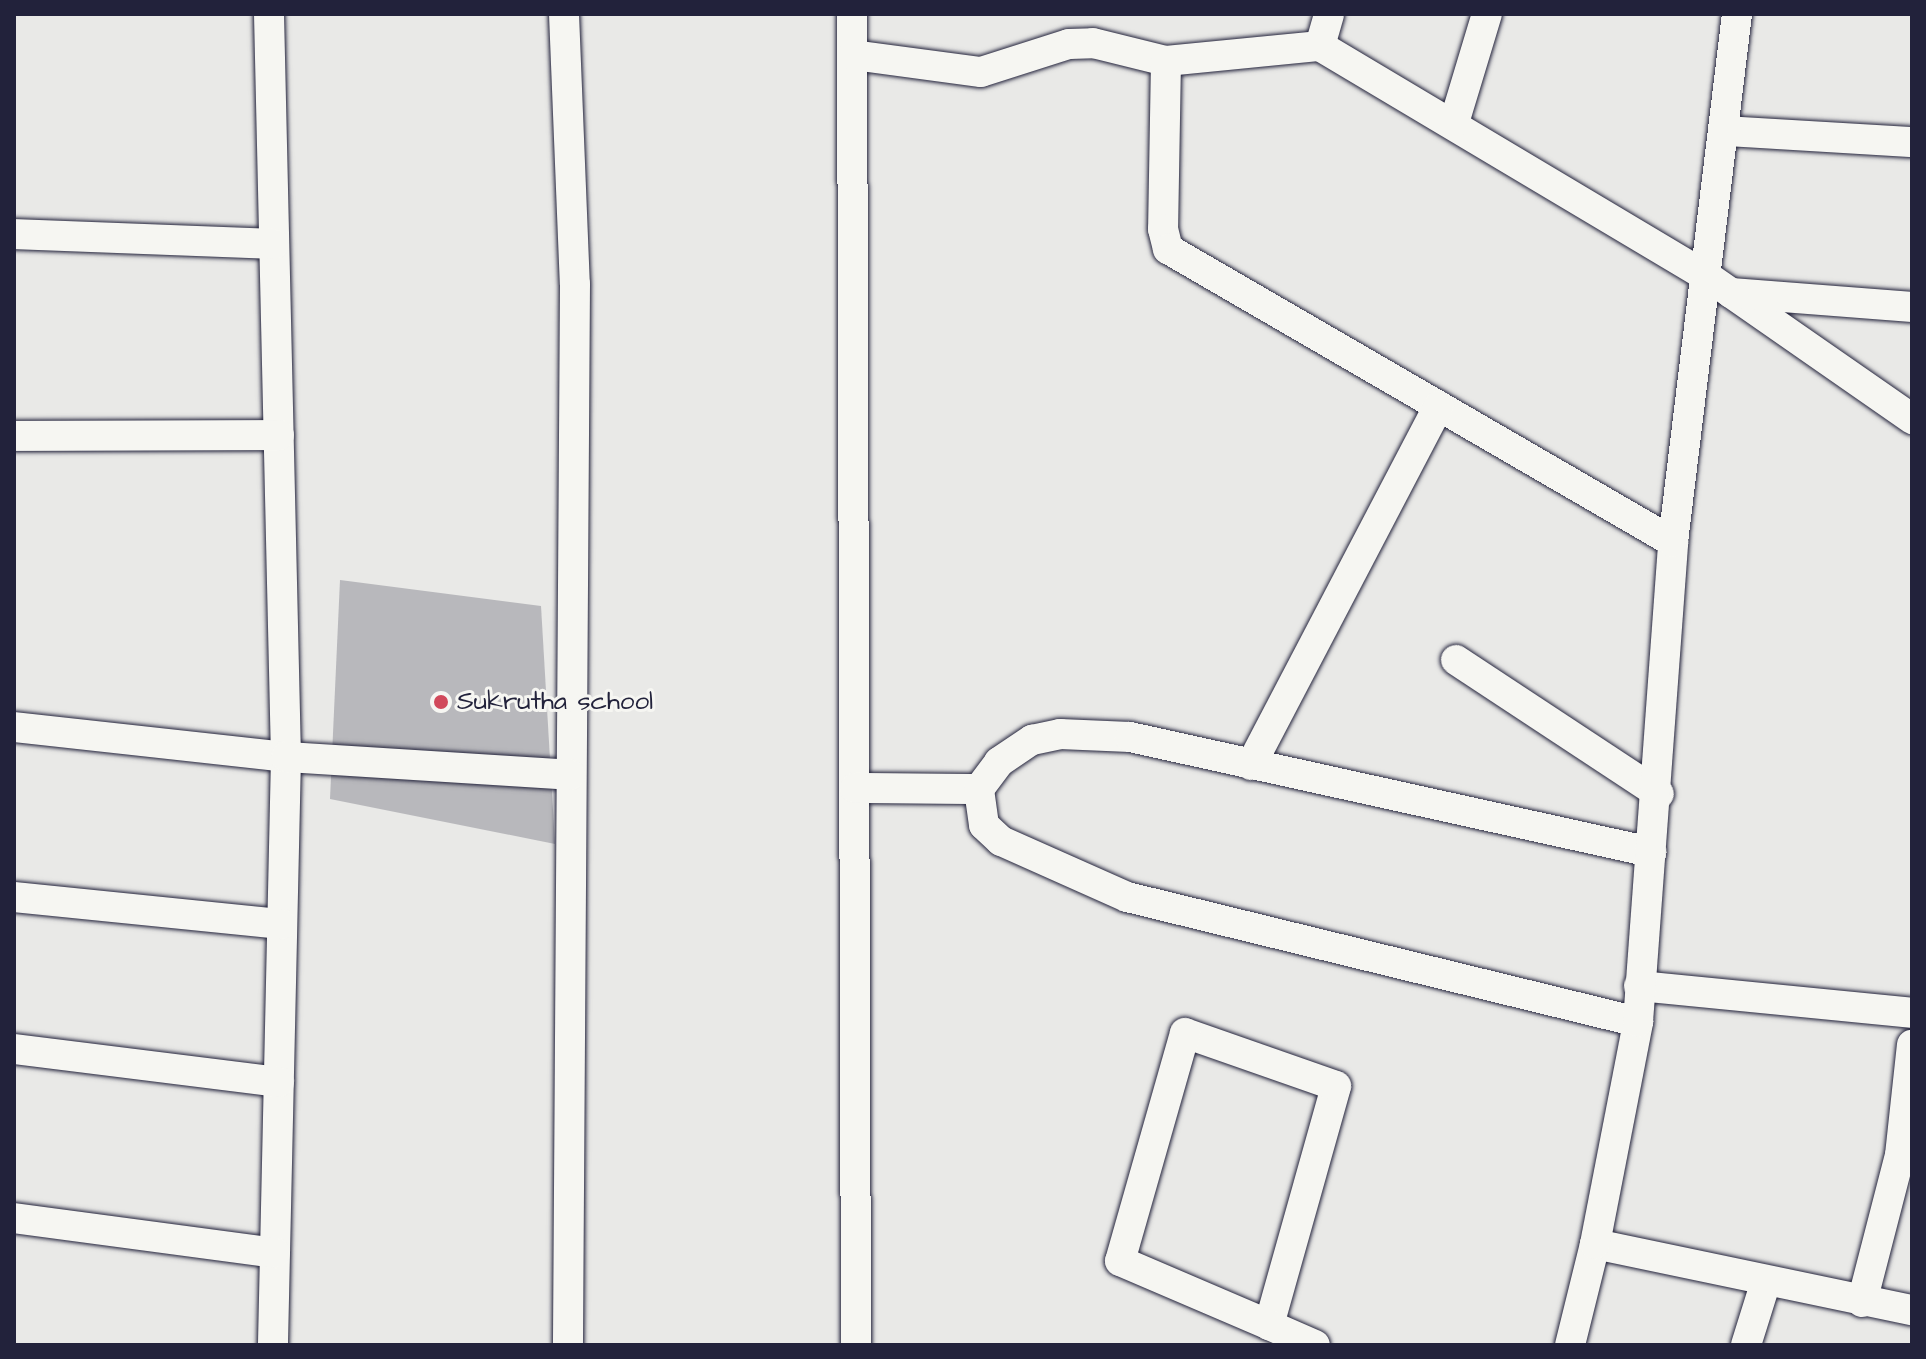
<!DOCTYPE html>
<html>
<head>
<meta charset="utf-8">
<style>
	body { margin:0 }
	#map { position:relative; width:1926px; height:1359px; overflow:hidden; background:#e9e9e7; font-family:"Architects Daughter",sans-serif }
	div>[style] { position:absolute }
	.building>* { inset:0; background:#b8b8bc }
	.roads { filter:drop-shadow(0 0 2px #22223b) drop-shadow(0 0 2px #22223b) }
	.minor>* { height:30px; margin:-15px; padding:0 15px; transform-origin:15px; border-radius:15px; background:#f6f6f2 }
	.dots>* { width:22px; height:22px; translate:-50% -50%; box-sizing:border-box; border:4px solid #f6f6f2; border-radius:50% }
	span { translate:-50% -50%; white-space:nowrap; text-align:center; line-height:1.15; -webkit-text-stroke:6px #f6f6f2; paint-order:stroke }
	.poi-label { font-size:26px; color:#22223b }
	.left { translate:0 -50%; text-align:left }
	.frame { position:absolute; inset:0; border:16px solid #22223b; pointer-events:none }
</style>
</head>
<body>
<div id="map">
	<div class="building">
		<div style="clip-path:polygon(340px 580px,541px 606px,555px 844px,330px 799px)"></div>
	</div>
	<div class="roads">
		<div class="minor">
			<div style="left:269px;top:14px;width:743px;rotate:88.69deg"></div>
			<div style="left:286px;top:757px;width:588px;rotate:91.27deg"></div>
			<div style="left:564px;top:14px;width:270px;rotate:87.7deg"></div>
			<div style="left:575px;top:284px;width:1061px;rotate:90.38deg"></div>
			<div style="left:852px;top:14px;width:1331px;rotate:89.83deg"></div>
			<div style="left:1320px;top:46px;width:33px;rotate:-74deg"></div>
			<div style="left:853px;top:55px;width:129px;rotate:7.6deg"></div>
			<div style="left:981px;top:72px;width:92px;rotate:-17.7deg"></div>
			<div style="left:1069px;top:44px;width:24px;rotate:-2deg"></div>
			<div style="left:1093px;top:43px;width:75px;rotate:13.9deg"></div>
			<div style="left:1166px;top:61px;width:155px;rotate:-5.6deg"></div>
			<div style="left:1320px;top:46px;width:452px;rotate:30.8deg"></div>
			<div style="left:1708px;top:277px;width:249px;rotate:34.8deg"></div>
			<div style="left:1166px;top:61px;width:168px;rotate:91deg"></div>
			<div style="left:1163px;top:229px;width:21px;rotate:76deg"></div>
			<div style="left:1168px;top:249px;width:584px;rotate:30.12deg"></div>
			<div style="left:1454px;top:123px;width:114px;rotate:-73.2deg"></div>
			<div style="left:1726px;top:131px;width:186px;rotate:3.4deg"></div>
			<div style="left:14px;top:234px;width:260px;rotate:2.2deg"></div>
			<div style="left:1731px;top:293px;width:182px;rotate:4.4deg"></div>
			<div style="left:14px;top:436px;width:265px;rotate:-0.2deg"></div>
			<div style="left:1456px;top:660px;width:243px;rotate:33.4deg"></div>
			<div style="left:14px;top:727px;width:274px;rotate:6.3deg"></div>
			<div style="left:286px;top:757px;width:285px;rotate:3.6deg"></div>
			<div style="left:1251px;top:765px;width:405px;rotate:-62.4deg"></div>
			<div style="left:855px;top:788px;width:124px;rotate:0.5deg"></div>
			<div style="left:14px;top:897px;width:269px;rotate:5.8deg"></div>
			<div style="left:1639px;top:986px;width:274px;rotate:5.6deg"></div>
			<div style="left:1638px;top:1022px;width:526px;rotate:-166.25deg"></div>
			<div style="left:1127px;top:897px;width:138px;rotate:-156deg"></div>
			<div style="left:1001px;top:841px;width:23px;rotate:-137deg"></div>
			<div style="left:984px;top:825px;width:36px;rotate:-98deg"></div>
			<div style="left:979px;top:789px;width:34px;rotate:-53deg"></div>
			<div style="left:999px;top:762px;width:40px;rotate:-34deg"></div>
			<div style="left:1032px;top:740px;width:29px;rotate:-12deg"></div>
			<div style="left:1060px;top:734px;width:70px;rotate:2.5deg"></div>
			<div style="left:1130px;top:737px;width:534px;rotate:12.45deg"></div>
			<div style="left:14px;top:1049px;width:267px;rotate:7.1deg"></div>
			<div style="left:14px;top:1218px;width:263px;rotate:7.6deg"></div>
			<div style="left:1595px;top:1244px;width:324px;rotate:11.8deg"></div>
			<div style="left:1862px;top:1302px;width:152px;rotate:-75.5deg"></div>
			<div style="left:1900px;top:1155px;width:111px;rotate:-83.8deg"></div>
			<div style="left:1269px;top:1325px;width:248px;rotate:-74.3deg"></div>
			<div style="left:1336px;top:1086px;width:160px;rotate:-160.7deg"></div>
			<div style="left:1185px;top:1033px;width:237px;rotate:105.9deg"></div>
			<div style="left:1120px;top:1261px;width:162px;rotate:23.2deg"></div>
			<div style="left:1269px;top:1325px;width:50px;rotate:23.5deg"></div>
			<div style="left:1570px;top:1345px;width:104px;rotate:-76.1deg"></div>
			<div style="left:1595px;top:1244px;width:226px;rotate:-79deg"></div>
			<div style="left:1638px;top:1022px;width:481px;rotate:-85.8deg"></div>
			<div style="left:1673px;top:542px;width:532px;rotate:-83.09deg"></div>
			<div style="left:1746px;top:1345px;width:67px;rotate:-72.6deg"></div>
		</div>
	</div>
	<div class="dots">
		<div style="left:441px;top:702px;background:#d1495b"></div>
	</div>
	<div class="poi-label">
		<span class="left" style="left:457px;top:702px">Sukrutha school</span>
	</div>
	<div class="frame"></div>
</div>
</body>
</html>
